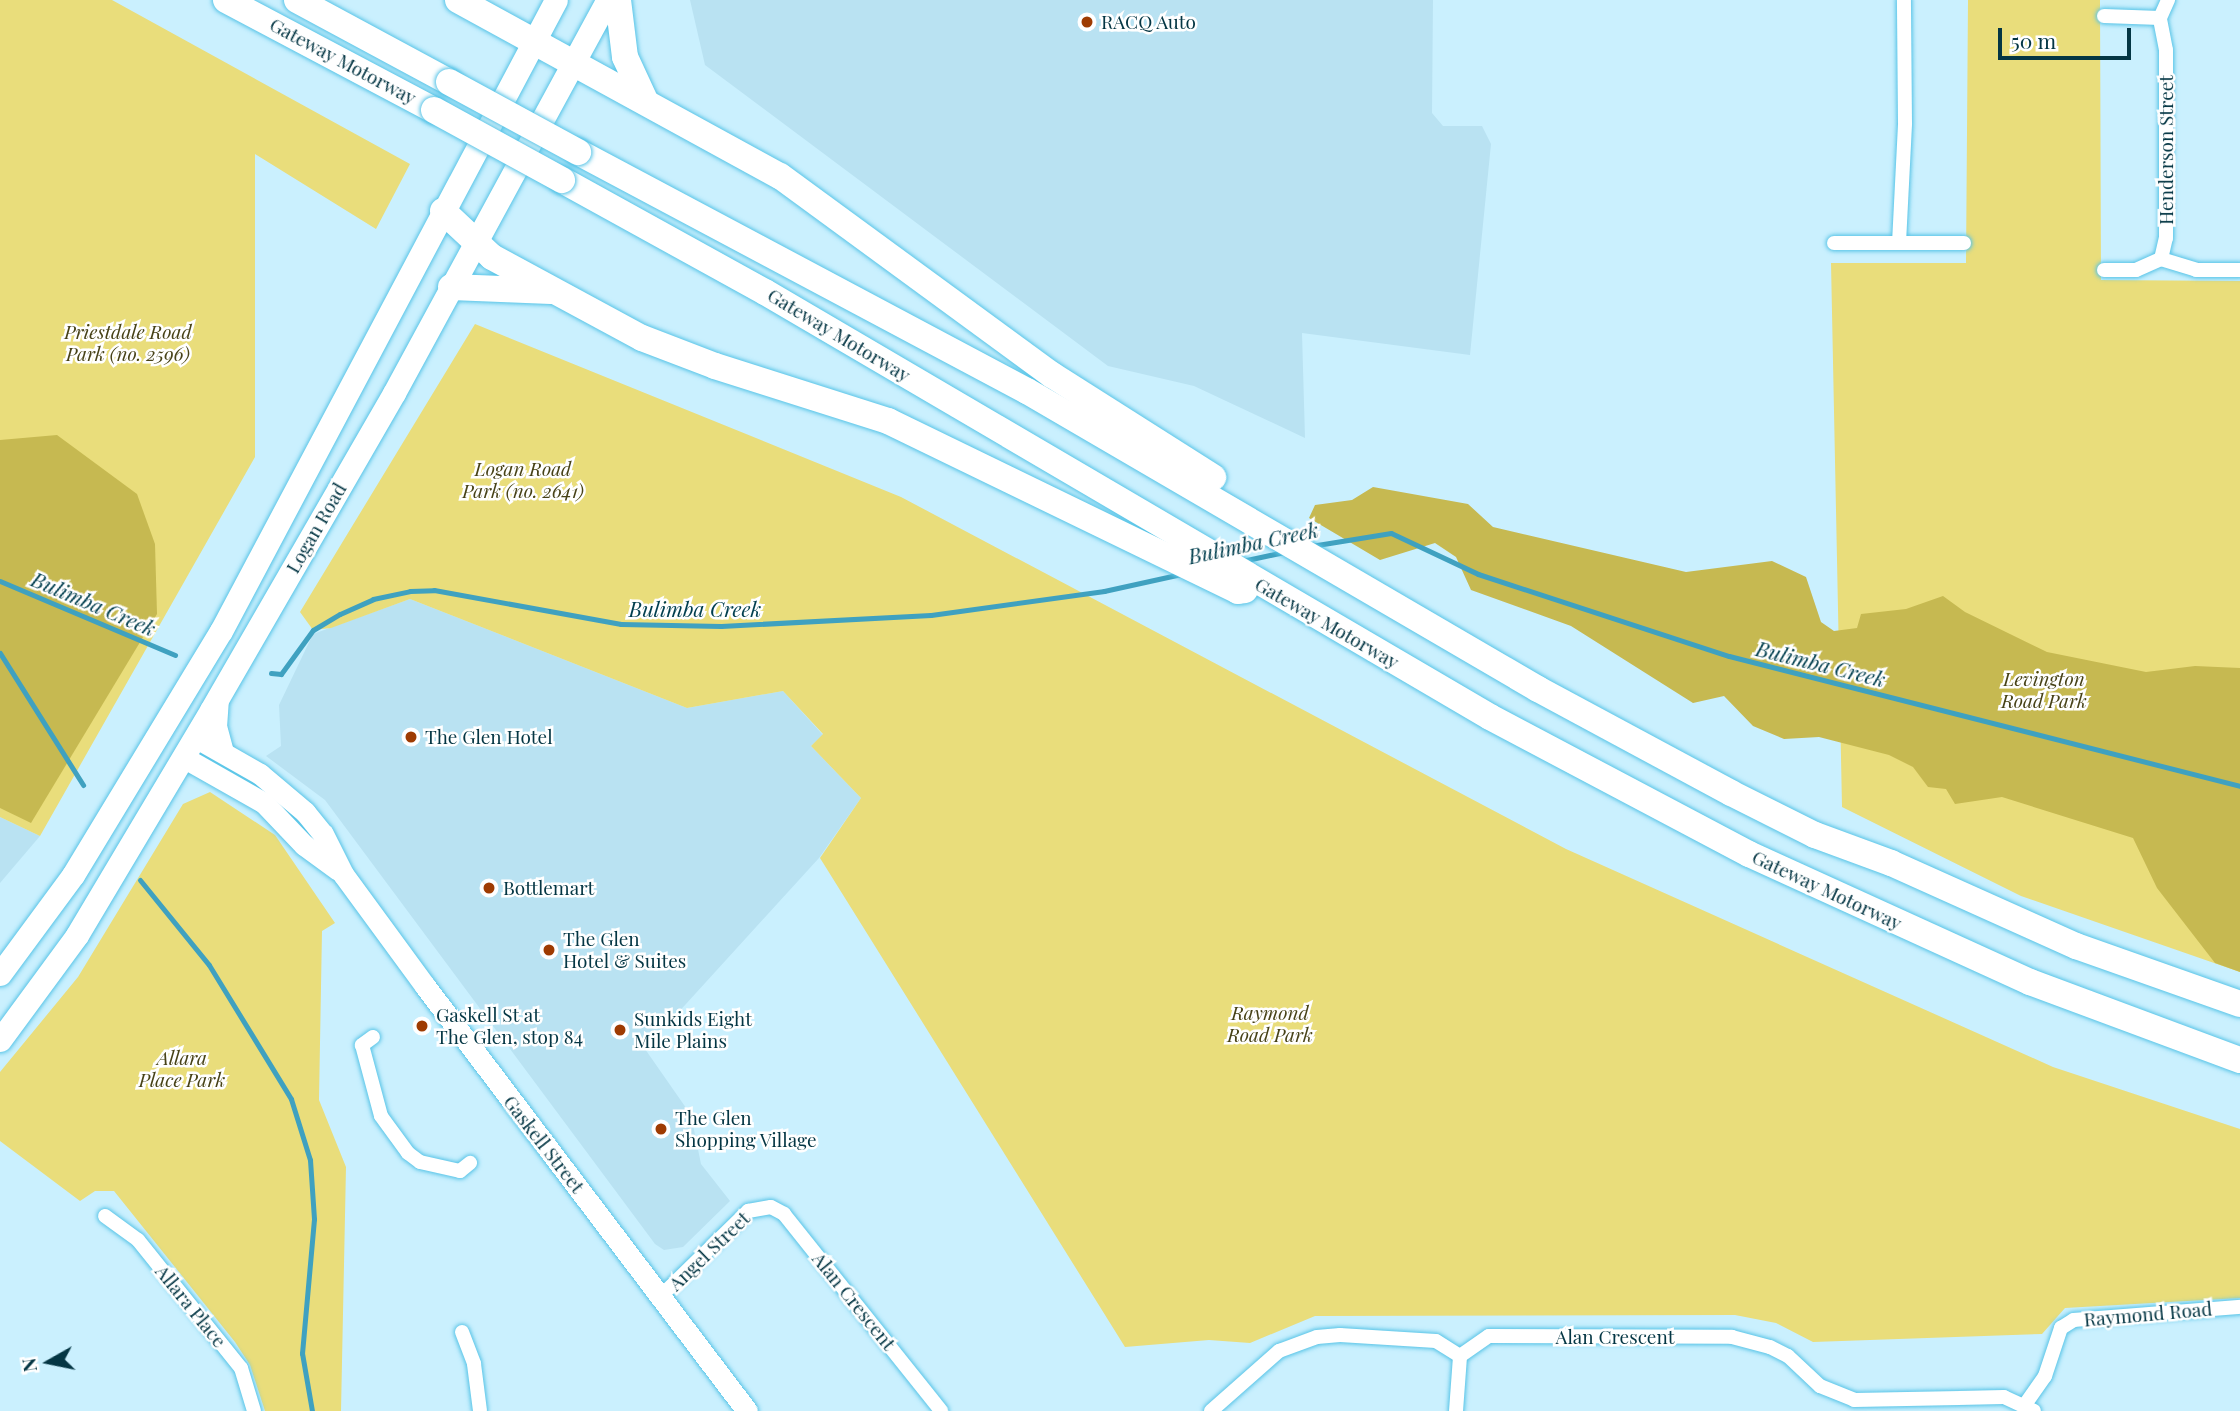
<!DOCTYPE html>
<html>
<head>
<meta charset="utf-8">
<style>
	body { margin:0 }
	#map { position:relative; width:2240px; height:1411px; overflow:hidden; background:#caf0fe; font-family:"Playfair Display",serif }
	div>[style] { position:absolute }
	.built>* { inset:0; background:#b9e2f2 }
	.green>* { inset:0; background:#e9dd7b }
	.forest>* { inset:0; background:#c6b951 }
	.stream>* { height:5px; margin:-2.5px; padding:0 2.5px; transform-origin:2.5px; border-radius:2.5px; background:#3fa1c0 }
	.roads { filter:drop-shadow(0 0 2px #58c4e7) drop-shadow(0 0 2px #58c4e7) }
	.street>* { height:14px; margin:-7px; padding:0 7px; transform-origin:7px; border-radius:7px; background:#fff }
	.secondary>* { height:21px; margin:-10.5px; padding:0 10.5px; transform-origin:10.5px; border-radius:10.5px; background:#fff }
	.primary>* { height:23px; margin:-11.5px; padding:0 11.5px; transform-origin:11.5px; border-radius:11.5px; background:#fff }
	.highway>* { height:26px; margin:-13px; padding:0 13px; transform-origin:13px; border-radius:13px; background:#fff }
	.bridges { filter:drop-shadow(0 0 2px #58c4e7) drop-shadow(0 0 2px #58c4e7) }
	.highway-bridge>* { height:26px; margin:-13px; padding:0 13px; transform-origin:13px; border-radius:13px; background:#fff }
	.dots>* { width:19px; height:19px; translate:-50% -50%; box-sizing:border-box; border:4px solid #fff; border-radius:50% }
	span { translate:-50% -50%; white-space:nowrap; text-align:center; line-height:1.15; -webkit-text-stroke:5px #fff; paint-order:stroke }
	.poi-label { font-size:19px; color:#043644 }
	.left { translate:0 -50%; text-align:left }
	.street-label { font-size:19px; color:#043644 }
	.park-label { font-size:19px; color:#474217; font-style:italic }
	.water-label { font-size:21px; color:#003e4e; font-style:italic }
	.north { position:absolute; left:14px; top:1327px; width:70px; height:70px; -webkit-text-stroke:5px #fff; paint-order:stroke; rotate:261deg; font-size:19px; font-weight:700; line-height:28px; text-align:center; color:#043644 }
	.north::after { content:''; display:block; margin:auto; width:24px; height:32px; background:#043644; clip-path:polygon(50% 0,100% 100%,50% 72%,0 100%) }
	.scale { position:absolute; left:1998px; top:28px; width:133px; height:32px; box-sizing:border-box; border:4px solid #043644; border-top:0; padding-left:9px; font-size:21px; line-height:24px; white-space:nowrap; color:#043644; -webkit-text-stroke:5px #fff; paint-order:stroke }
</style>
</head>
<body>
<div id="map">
	<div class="built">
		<div style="clip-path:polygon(690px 0,1433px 0,1432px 113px,1443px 126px,1482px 126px,1491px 144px,1470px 355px,1302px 333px,1305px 438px,1194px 386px,1108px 366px,705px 65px)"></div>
		<div style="clip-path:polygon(410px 599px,687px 708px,783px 691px,823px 735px,811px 746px,861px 798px,819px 858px,645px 1049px,691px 1115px,701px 1164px,730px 1201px,683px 1247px,664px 1250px,655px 1244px,325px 800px,266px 756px,281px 746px,279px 705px,313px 634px)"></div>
		<div style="clip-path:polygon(0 817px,40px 836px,0 883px)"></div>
	</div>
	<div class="green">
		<div style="clip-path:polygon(0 0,112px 0,410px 164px,376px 229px,255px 154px,255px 457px,40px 836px,0 817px)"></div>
		<div style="clip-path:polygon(1968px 0,2100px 0,2101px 280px,2240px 281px,2240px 972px,2021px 896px,1842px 807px,1831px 263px,1966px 263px)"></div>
		<div style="clip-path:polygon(475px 324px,901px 497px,1566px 849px,2053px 1067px,2240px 1129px,2240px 1298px,2065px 1308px,2042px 1334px,1813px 1342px,1776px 1323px,1735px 1315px,1315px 1316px,1250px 1343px,1209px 1340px,1125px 1347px,820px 858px,861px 798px,811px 746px,823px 734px,783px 691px,687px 708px,410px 599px,331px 628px,313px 630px,300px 612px)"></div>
		<div style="clip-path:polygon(210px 792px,275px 835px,335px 923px,322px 931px,319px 1100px,346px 1167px,341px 1411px,265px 1411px,250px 1365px,235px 1342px,114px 1191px,95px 1191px,80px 1201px,0 1141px,0 1072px,78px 977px,183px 804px)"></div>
	</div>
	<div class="forest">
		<div style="clip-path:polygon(57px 435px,137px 494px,155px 544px,157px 614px,31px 823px,0 808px,0 440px)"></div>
		<div style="clip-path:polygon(1373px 487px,1468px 504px,1493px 527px,1686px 572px,1772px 561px,1806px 577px,1821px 622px,1834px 631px,1857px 628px,1861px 614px,1906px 609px,1943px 596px,1965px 612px,2047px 652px,2146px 672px,2195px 666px,2240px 668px,2240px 972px,2215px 963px,2157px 888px,2133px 838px,2002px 797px,1955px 804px,1946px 789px,1928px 787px,1913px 767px,1889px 755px,1819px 737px,1784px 739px,1753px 726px,1724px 696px,1693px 703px,1571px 626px,1471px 590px,1456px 557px,1435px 543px,1380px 560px,1309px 518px,1315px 505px,1352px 500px)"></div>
	</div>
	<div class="stream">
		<div style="left:1311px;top:546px;width:81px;rotate:-9.2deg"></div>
		<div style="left:1391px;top:533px;width:96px;rotate:25.2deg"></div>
		<div style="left:1478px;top:574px;width:264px;rotate:18.1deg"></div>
		<div style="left:1729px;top:656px;width:527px;rotate:14.27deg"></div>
		<div style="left:1242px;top:561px;width:43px;rotate:-12.1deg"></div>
		<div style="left:0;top:581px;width:190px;rotate:22.9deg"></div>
		<div style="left:0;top:653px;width:156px;rotate:57.8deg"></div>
		<div style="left:271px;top:673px;width:10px;rotate:6deg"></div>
		<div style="left:281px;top:674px;width:54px;rotate:-54deg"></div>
		<div style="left:313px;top:630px;width:31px;rotate:-31deg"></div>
		<div style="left:340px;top:614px;width:36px;rotate:-24deg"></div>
		<div style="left:373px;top:599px;width:38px;rotate:-12deg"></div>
		<div style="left:410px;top:591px;width:24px;rotate:-2deg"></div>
		<div style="left:434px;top:590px;width:190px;rotate:10.3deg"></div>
		<div style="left:621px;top:624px;width:100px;rotate:1.1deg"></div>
		<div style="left:721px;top:626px;width:210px;rotate:-3deg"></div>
		<div style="left:931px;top:615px;width:175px;rotate:-7.9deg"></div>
		<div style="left:1104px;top:591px;width:79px;rotate:-12.4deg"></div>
		<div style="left:140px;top:880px;width:109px;rotate:50.9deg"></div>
		<div style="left:209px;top:965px;width:157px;rotate:58.5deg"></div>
		<div style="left:291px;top:1099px;width:64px;rotate:72.7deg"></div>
		<div style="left:310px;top:1160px;width:59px;rotate:86.1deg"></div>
		<div style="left:314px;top:1219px;width:135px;rotate:95.1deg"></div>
		<div style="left:302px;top:1353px;width:59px;rotate:80.2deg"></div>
	</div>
	<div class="roads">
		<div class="street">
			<div style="left:2104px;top:16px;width:56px;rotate:2deg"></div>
			<div style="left:1834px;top:243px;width:130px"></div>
			<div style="left:1899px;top:243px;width:120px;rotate:-87.1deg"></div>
			<div style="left:1905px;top:123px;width:123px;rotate:-90.5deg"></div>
			<div style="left:2161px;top:259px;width:22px;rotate:-77deg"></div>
			<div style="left:2166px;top:238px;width:188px;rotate:-90deg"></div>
			<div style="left:2166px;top:50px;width:33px;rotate:-101deg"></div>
			<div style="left:2160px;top:18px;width:20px;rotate:-66deg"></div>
			<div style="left:2104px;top:270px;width:32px"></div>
			<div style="left:2136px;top:270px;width:27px;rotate:-24deg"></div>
			<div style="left:2161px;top:259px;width:37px;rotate:17deg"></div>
			<div style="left:2196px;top:270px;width:44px"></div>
			<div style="left:373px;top:1037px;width:14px;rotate:144deg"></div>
			<div style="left:362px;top:1045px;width:73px;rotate:75deg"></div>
			<div style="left:381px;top:1116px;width:46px;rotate:53.9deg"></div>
			<div style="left:408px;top:1153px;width:15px;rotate:37deg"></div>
			<div style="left:420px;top:1162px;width:41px;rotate:12.7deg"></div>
			<div style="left:460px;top:1171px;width:13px;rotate:-39deg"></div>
			<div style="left:105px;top:1216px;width:41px;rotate:36deg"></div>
			<div style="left:138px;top:1240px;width:164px;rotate:51.2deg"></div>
			<div style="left:241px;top:1368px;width:45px;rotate:73.2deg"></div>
			<div style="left:661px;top:1296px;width:122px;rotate:-44.3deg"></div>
			<div style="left:748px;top:1211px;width:23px;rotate:-10deg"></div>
			<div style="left:771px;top:1207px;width:15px;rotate:28deg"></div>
			<div style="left:784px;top:1214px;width:252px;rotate:51.4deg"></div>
			<div style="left:462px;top:1332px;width:34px;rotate:69deg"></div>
			<div style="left:474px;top:1364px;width:47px;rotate:82.7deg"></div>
			<div style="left:2024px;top:1406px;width:37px;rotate:-55deg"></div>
			<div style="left:2045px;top:1376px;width:51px;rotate:-71.6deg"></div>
			<div style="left:2061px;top:1328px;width:15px;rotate:-32deg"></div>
			<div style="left:2074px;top:1320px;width:167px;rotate:-4.5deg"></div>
			<div style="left:1211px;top:1411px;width:91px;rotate:-41.4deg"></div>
			<div style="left:1279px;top:1351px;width:40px;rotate:-20.2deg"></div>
			<div style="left:1317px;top:1337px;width:23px;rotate:-5deg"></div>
			<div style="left:1340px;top:1335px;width:96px;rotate:3.6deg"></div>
			<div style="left:1436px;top:1341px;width:28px;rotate:32deg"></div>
			<div style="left:1460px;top:1356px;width:35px;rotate:-35deg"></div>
			<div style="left:1489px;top:1336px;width:243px;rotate:0.2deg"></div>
			<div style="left:1732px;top:1337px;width:39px;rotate:15deg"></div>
			<div style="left:1770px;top:1347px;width:20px;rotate:27deg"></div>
			<div style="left:1788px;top:1356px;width:44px;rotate:43.2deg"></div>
			<div style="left:1820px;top:1386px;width:37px;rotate:22deg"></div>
			<div style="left:1854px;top:1400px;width:150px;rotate:-1.1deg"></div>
			<div style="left:2004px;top:1397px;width:33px;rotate:25deg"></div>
			<div style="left:1456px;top:1411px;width:55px;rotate:-85.8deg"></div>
		</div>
		<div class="secondary">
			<div style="left:218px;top:698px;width:28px;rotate:94deg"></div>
			<div style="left:216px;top:726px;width:27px;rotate:75deg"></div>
			<div style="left:195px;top:737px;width:75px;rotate:29.6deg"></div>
			<div style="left:260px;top:774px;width:59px;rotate:40.2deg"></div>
			<div style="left:305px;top:812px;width:28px;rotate:51deg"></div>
			<div style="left:323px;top:834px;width:45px;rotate:63.4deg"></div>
			<div style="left:343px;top:874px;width:139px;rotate:53.8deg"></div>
			<div style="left:425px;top:986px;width:533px;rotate:52.85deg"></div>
			<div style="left:183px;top:757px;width:93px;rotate:29.6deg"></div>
			<div style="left:264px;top:803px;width:58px;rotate:46.4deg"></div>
			<div style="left:304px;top:845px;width:42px;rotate:36.3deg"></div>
		</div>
		<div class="primary">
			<div style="left:0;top:974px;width:123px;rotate:-53.6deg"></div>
			<div style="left:73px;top:875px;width:285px;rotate:-58.8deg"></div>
			<div style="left:221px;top:631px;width:714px;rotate:-62.04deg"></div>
			<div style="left:0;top:1040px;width:130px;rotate:-53.7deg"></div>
			<div style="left:77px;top:935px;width:262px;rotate:-59.2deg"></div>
			<div style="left:211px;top:710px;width:366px;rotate:-60deg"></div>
			<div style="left:394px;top:393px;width:447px;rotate:-61.5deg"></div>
		</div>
		<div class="highway">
			<div style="left:226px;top:0;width:235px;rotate:27.9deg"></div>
			<div style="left:297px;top:0;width:173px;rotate:28.3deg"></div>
			<div style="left:458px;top:0;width:367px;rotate:28.7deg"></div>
			<div style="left:780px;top:176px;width:337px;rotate:36.2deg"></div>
			<div style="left:1052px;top:375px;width:191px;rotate:32.4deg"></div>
			<div style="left:618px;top:0;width:57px;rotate:83deg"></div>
			<div style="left:625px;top:57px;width:47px;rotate:65.1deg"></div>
			<div style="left:578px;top:152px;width:509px;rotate:28.03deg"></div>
			<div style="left:1027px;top:391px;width:592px;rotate:30.25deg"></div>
			<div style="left:1538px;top:689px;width:219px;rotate:28.3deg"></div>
			<div style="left:1731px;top:793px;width:94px;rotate:26.6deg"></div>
			<div style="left:1815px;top:835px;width:81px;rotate:20.2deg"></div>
			<div style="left:1891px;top:863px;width:203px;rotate:24.2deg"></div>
			<div style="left:2076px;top:946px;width:174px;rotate:19.5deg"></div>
			<div style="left:562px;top:180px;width:232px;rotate:28.9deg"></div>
			<div style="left:765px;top:292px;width:840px;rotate:30.38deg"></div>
			<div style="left:1490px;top:717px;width:293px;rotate:27.9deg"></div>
			<div style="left:1749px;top:854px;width:309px;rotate:24.5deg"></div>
			<div style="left:2030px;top:982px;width:224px;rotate:20.4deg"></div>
			<div style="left:443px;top:211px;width:67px;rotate:43.2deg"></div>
			<div style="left:492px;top:257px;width:170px;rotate:28.4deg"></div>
			<div style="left:642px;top:338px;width:78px;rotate:21deg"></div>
			<div style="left:715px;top:366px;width:182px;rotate:17.6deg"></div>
			<div style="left:888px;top:421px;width:389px;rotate:25.9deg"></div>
			<div style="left:1238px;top:591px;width:7px;rotate:-8deg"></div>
			<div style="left:451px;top:287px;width:100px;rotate:2.3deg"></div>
		</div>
	</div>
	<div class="bridges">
		<div class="highway-bridge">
			<div style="left:449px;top:82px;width:147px;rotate:28.5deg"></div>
			<div style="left:434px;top:110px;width:146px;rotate:28.7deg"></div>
		</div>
	</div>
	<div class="dots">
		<div style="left:1087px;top:22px;background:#9e3b02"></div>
		<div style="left:411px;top:737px;background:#9e3b02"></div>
		<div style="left:489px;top:888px;background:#9e3b02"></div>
		<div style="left:549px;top:950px;background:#9e3b02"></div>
		<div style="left:422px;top:1026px;background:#9e3b02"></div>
		<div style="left:620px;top:1030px;background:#9e3b02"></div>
		<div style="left:661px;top:1129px;background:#9e3b02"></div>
	</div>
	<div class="poi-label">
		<span class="left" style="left:1101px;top:22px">RACQ Auto</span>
		<span class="left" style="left:425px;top:737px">The Glen Hotel</span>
		<span class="left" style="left:503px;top:888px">Bottlemart</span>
		<span class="left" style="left:563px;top:950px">The Glen<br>Hotel &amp; Suites</span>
		<span class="left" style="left:436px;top:1026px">Gaskell St at<br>The Glen, stop 84</span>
		<span class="left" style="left:634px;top:1030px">Sunkids Eight<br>Mile Plains</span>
		<span class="left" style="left:675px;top:1129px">The Glen<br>Shopping Village</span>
	</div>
	<div class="street-label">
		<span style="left:343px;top:61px;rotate:28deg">Gateway Motorway</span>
		<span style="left:2166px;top:150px;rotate:-90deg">Henderson Street</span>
		<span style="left:839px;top:335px;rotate:31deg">Gateway Motorway</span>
		<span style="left:316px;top:528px;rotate:-60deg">Logan Road</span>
		<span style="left:1327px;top:623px;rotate:30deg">Gateway Motorway</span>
		<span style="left:1827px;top:890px;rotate:25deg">Gateway Motorway</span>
		<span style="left:544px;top:1144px;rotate:52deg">Gaskell Street</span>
		<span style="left:709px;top:1251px;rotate:-44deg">Angel Street</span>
		<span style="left:854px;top:1301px;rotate:51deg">Alan Crescent</span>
		<span style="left:191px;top:1306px;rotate:51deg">Allara Place</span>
		<span style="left:2148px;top:1314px;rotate:-5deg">Raymond Road</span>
		<span style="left:1615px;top:1337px">Alan Crescent</span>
	</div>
	<div class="park-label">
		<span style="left:128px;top:343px">Priestdale Road<br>Park (no. 2596)</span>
		<span style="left:523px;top:480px">Logan Road<br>Park (no. 2641)</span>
		<span style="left:2044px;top:690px">Levington<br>Road Park</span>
		<span style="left:1270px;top:1024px">Raymond<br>Road Park</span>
		<span style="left:182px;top:1069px">Allara<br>Place Park</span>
	</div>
	<div class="water-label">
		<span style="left:1253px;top:542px;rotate:-12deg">Bulimba Creek</span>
		<span style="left:94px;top:603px;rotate:23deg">Bulimba Creek</span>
		<span style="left:695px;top:608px">Bulimba Creek</span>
		<span style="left:1821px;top:663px;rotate:14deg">Bulimba Creek</span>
	</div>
	<div class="north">N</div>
	<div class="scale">50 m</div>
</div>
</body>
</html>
